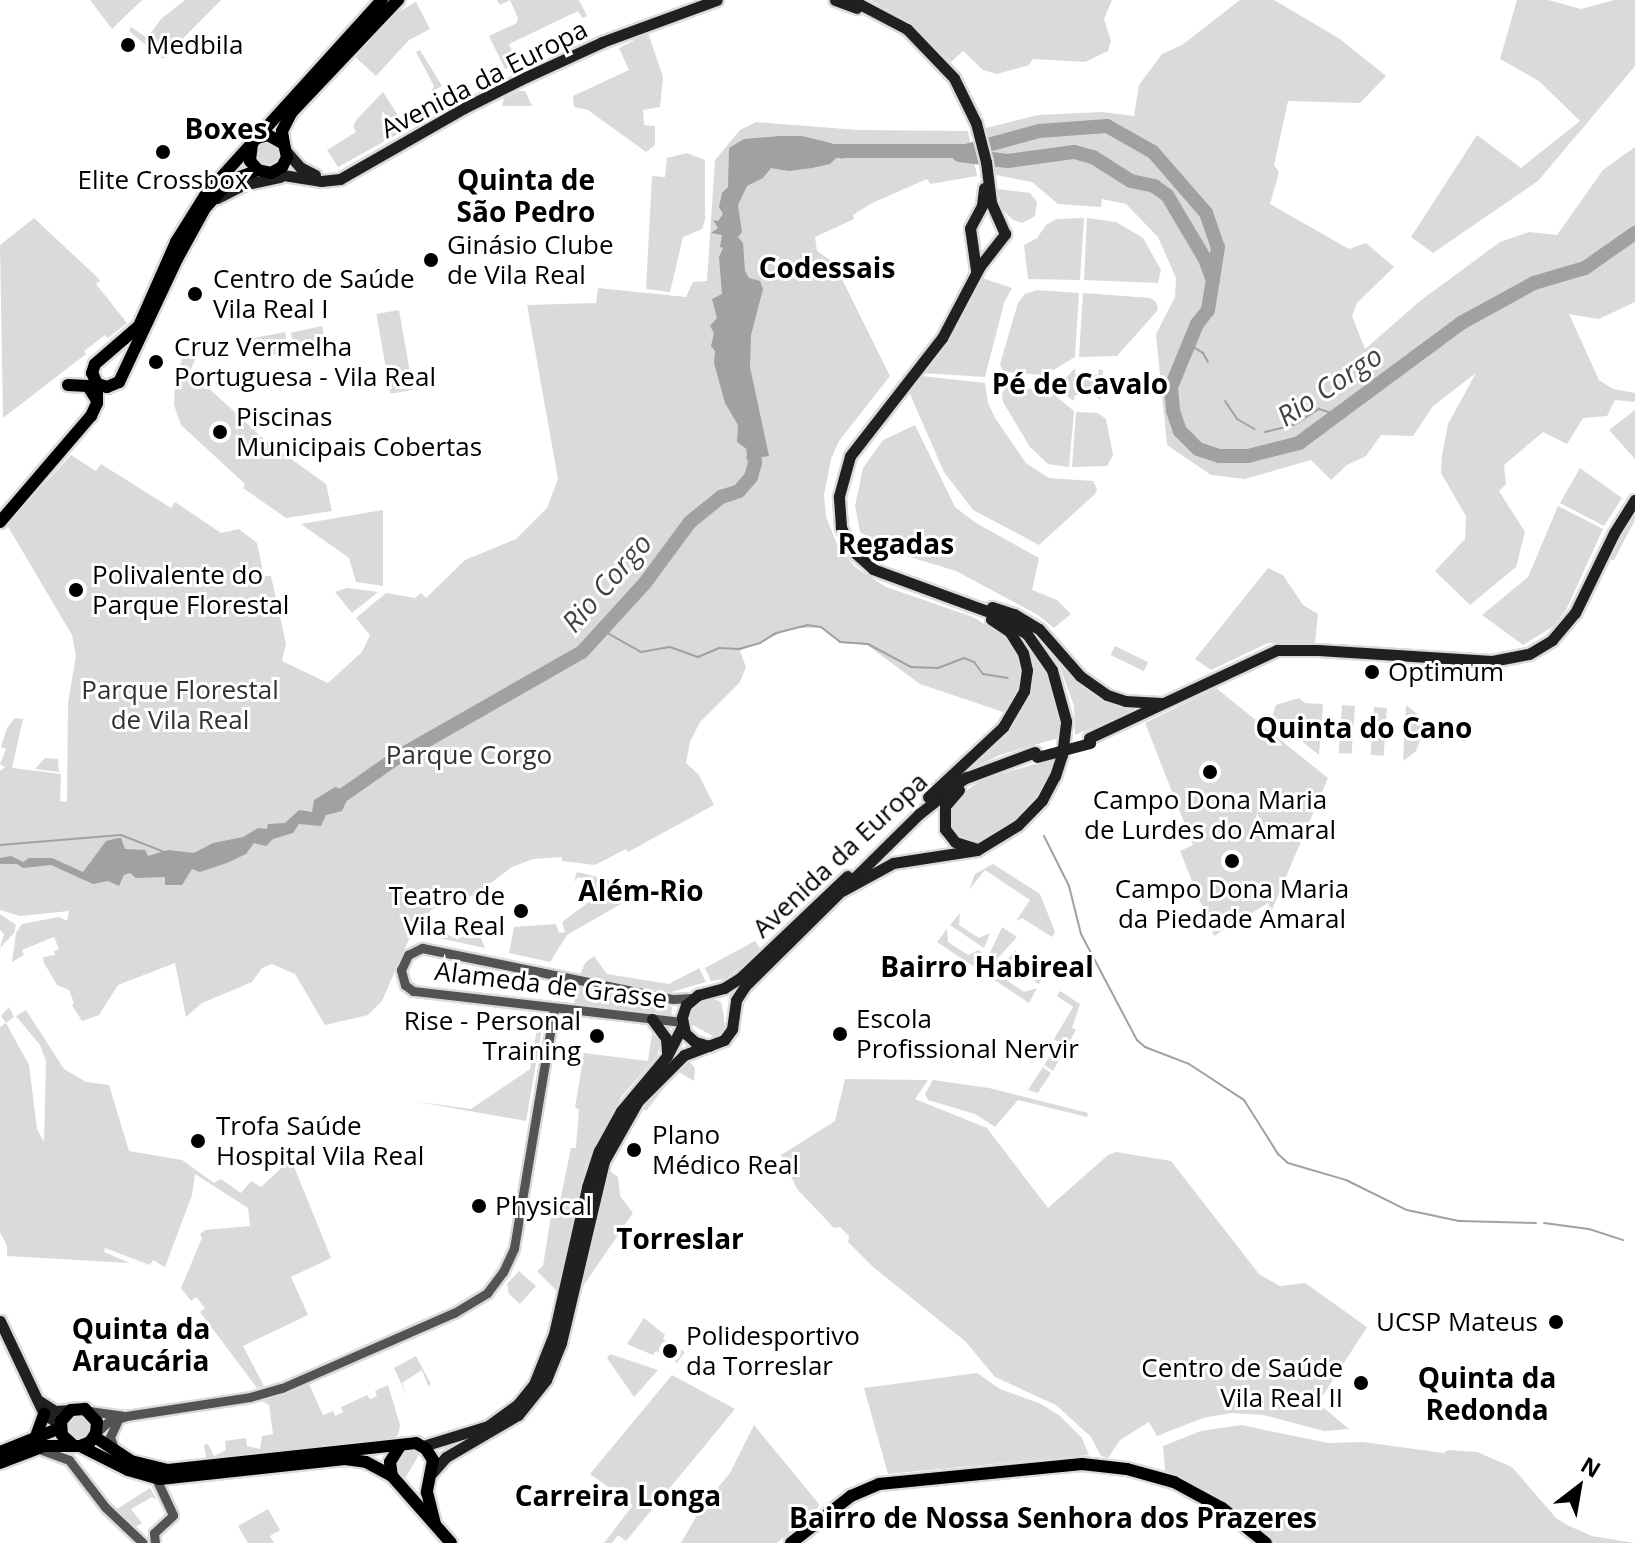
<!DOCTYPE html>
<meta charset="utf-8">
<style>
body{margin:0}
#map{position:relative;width:1635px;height:1543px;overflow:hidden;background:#fff;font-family:"Open Sans",sans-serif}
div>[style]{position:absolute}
.green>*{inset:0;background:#dadada;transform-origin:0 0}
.water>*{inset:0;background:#a1a1a1}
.stream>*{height:2px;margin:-1px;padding:0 1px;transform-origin:1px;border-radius:1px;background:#a1a1a1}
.river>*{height:14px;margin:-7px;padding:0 7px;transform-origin:7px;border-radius:7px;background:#a1a1a1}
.roads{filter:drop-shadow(2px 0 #dbdbdb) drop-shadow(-2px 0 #dbdbdb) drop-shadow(0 2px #dbdbdb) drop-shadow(0 -2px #dbdbdb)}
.tertiary>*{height:9px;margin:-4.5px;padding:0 4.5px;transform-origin:4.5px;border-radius:4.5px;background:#535353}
.secondary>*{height:11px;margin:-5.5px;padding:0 5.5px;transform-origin:5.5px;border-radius:5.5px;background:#202020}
.primary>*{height:12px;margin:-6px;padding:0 6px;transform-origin:6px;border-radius:6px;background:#000}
.secondary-bridge>*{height:11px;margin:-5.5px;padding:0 5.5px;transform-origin:5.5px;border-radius:5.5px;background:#202020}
.dots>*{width:22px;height:22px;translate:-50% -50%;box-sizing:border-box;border:4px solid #fff;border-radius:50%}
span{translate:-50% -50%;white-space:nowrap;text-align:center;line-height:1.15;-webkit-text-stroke:6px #fff;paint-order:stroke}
.poi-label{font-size:26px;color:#000}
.left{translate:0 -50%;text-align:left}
.right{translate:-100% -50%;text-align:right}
.street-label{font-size:26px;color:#000}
.park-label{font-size:26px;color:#313131}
.neighbourhood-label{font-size:28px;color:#000;font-weight:700}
.water-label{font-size:28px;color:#424242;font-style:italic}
.north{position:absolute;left:1539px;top:1447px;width:80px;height:80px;-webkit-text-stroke:6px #fff;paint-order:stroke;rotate:31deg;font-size:22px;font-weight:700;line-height:32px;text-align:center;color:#000}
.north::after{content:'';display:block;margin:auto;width:28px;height:36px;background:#000;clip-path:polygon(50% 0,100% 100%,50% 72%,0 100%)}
</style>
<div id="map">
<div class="green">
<div style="clip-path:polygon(90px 0,142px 0,112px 29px)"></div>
<div style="clip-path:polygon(185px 0,221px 0,163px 59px,129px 31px,131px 27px,147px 38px,161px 19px)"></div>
<div style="clip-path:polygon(497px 0,579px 0,587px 16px,582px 18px,578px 11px,509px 44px,517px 63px,505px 69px,489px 36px,517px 23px,518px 18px,510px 0,500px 5px)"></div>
<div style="clip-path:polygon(870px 0,1112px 0,1104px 19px,1111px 41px,1108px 51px,1085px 62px,1033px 59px,1029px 65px,997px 74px,983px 70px,963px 51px,951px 62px,904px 19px)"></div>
<div style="clip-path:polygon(1240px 0,1274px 0,1340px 39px,1386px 76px,1360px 103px,1288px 101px,1274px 165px,1279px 172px,1270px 204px,1349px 249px,1366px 243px,1394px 267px,1357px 303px,1352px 316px,1365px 349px,1420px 301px,1500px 242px,1529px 232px,1557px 235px,1603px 170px,1635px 147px,1635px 302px,1599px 319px,1569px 314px,1599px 380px,1613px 389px,1635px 393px,1635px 402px,1615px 400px,1607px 416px,1583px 418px,1567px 444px,1543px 432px,1504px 465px,1506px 484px,1499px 491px,1525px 532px,1516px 567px,1470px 605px,1435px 571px,1465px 539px,1466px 516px,1441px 473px,1442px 455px,1448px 424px,1476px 373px,1433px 406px,1413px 436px,1381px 435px,1366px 456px,1347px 465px,1331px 480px,1311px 460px,1245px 479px,1211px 475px,1167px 445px,1156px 334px,1175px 297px,1176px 278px,1158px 237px,1126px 204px,1102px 199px,1101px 207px,1058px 204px,1032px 182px,996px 175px,986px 128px,1038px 115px,1102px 112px,1134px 116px,1139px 85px,1162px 54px,1182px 45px)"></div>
<div style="clip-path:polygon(1517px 0,1548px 0,1581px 9px,1614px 0,1635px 0,1635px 66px,1538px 181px,1433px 253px,1411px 237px,1477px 135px,1521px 168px,1580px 121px,1539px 81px,1500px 59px)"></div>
<div style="clip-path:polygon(416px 2px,430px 29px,409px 40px,376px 76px,355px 57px,395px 14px)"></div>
<div style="clip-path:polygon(647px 30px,663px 77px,660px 107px,643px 110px,644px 125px,655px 126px,655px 145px,646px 152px,588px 110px,574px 107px,573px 96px,629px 70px,619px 48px,633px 41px,636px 33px)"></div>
<div style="clip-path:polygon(420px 50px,442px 86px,431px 92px,434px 86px,416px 52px)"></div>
<div style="clip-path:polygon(519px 91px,525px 91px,532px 106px,502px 106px,504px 98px)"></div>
<div style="clip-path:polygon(383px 92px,407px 129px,338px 167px,327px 150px,356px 132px,353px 126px,357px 119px)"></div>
<div style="clip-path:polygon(756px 122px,858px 130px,968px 131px,977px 176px,930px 184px,927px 179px,872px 203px,853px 215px,854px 219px,815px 237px,817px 251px,834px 263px,890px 376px,839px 441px,831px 459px,824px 495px,826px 517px,837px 544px,855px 567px,886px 587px,973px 617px,1007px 638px,1017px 655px,1021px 679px,1006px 713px,920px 684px,867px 645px,840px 643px,821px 628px,792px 628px,740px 651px,746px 667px,740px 682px,700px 722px,690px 742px,686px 763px,699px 775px,714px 805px,628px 852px,626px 849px,595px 865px,562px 861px,562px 857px,533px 859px,512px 867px,475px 895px,439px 904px,416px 923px,382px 1001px,368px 1015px,325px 1025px,295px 974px,272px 964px,262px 968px,252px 982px,202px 1003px,186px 1017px,175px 963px,118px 985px,99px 1015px,82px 1021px,72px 1005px,74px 1003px,69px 990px,57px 985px,44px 963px,43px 957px,55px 955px,54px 951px,59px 949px,54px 937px,22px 950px,24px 955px,12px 962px,16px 933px,22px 924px,59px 917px,67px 921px,69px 911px,20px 916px,0 910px,0 771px,5px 767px,0 764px,6px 749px,1px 747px,7px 728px,15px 718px,23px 719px,12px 768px,61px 774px,60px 801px,67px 802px,68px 703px,76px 656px,72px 635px,7px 525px,71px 455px,96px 471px,101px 464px,171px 508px,175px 502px,221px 533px,239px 529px,257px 543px,264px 576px,271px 576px,286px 644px,282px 661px,328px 683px,362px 652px,370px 635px,356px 618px,386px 593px,415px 598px,421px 593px,426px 598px,465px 560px,516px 539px,547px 508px,558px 479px,527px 305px,596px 303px,598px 288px,686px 297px,693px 282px,707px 281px,715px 160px,740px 130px)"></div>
<div style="clip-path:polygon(269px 140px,277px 144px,281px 152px,280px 161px,268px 168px,260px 165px,254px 154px,260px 142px)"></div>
<div style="clip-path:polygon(687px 153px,705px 160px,705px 220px,702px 229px,683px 237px,670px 292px,646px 289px,652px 176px,665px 177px,667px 158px)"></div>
<div style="clip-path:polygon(997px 189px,1030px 193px,1037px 202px,1035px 216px,1022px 223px,1013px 220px,1002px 209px)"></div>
<div style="clip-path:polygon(34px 218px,97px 277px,100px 281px,96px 284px,127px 323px,108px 338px,105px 335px,84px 351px,86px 354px,3px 418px,0 245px)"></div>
<div style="clip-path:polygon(1084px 218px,1080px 280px,1028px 279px,1024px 245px,1037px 238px,1046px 225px,1056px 219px)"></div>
<div style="clip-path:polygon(1087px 218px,1116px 222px,1143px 238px,1161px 270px,1158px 283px,1084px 280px)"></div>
<div style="clip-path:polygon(982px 278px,1012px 288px,1004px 303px,985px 377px,921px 373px,946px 341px)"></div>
<div style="clip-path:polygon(1037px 290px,1079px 293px,1075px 357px,1045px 375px,1003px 372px,1000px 364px,1018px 303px,1025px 294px)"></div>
<div style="clip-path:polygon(1083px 293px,1150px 298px,1156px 302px,1158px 310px,1117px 356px,1079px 357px)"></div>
<div style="left:399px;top:310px;width:81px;height:23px;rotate:80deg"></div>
<div style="left:322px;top:326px;width:19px;height:32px;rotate:78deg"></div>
<div style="left:285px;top:332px;width:20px;height:33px;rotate:79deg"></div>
<div style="clip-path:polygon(195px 343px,200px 348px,190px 371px,266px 441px,326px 484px,332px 511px,286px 518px,243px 488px,245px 484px,181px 425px,174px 405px,175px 382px,182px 359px)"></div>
<div style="clip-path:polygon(1075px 368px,1075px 374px,1098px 375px,1099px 369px,1103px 371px,1100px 401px,1097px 396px,1075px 395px,1074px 401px,1068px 397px,1064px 380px)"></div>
<div style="clip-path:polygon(922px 376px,985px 383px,988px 403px,995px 418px,1026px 463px,1049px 478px,1093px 481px,1097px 489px,1095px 494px,1039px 545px,973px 510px,944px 472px,909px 392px)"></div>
<div style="clip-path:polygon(1007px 387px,1048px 390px,1074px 411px,1069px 467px,1048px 464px,1030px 447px,1003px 402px,1002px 393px)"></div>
<div style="clip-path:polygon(1635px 410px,1635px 459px,1609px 430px)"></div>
<div style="clip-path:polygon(1076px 412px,1098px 413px,1106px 419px,1113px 455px,1107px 466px,1072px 467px)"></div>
<div style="clip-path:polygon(915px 425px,955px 507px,976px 523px,1039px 558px,1032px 590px,1057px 600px,1071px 614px,1054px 628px,1038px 615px,956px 571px,890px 551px,860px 532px,855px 506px,863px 468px,883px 440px)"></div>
<div style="clip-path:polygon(1580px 468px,1622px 498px,1604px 526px,1560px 503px)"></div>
<div style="clip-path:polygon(1558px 506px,1603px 529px,1566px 610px,1554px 626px,1523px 645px,1482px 615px,1528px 577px)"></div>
<div style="clip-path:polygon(383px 510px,383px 586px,356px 582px,349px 558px,301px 524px)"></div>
<div style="clip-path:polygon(1635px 510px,1635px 520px,1614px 560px,1608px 560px)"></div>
<div style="clip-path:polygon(1268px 568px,1283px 575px,1303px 605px,1318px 614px,1315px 643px,1268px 643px,1211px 670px,1195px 659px)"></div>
<div style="clip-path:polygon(347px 588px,357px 589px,378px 592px,352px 613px,335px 592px)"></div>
<div style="clip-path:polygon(1022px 640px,1033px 650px,1052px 683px,1062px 712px,1062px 737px,1000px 755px,963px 773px,1015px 722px,1029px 696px,1032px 664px)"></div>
<div style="left:1115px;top:646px;width:37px;height:10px;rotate:26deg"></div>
<div style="clip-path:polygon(1055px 653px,1079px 679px,1146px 706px,1075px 735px,1074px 706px)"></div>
<div style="clip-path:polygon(1216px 688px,1328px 778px,1271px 912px,1268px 903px,1214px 936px,1180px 851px,1193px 845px,1145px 723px)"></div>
<div style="clip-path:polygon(1299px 698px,1305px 703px,1323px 704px,1319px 755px,1272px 717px,1276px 705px)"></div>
<div style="left:1342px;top:705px;width:13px;height:48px;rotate:4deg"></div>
<div style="clip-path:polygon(1406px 705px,1417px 714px,1423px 732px,1416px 751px,1403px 761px)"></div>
<div style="left:1374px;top:707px;width:13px;height:48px;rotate:4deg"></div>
<div style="clip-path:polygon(45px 758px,58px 759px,59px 772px,35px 769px)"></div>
<div style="clip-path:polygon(1055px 758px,1047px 783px,1024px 816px,978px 844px,956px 836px,949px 826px,948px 815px,962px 793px,984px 779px)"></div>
<div style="clip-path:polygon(993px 864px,1040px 894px,1055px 932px,1052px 937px,1022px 918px,1016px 921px,1030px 900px,985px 870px,969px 890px,975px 874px)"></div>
<div style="clip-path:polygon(577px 872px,607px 879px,633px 897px,567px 935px,550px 962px,509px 953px,514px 927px,556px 924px,559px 933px,565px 932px,562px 922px,597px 896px,593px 882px,578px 877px,574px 882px)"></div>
<div style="clip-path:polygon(960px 913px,959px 925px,979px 938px,990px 933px,984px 948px,950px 925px)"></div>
<div style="clip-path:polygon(0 914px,16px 925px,14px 933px,0 948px,4px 934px,0 930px)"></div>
<div style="clip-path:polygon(1002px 927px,1017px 937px,988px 969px,984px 966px)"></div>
<div style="clip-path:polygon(947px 929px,948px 942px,968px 955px,978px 950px,982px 952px,973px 966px,937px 942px)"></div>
<div style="clip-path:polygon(478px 931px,485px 948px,435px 937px,442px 932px,457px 939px)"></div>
<div style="clip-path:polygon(755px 941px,760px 948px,751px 959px,725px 979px,711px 981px,705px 968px)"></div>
<div style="clip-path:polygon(1016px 950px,1016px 962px,1036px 975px,1047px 970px,1039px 984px,1005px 962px)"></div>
<div style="clip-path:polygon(594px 956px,607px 974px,669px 984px,699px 968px,706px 982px,668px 993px,580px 975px,585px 963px)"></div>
<div style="clip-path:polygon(1002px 966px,1007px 975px,1005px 979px,1024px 992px,1037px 988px,1029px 1003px,993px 979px)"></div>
<div style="clip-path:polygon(577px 987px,672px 1007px,671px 1018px,574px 1006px)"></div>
<div style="clip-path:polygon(1060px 991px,1080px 1004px,1072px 1028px,1076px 1030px,1053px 1071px,1044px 1065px,1059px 1043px,1054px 1039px,1073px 1007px,1057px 996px)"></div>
<div style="clip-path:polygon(709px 997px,721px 1002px,724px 1016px,725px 1029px,715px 1037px,687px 1022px,687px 1010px,694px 1001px)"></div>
<div style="clip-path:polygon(9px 1007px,14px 1017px,6px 1023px,29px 1065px,37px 1129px,44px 1142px,46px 1061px,40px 1045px,16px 1016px,26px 1010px,64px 1069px,86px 1082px,109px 1085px,129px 1151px,182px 1160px,214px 1183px,221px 1179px,241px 1193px,251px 1181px,261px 1187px,291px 1159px,331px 1258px,291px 1277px,308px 1315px,243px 1346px,264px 1386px,257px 1388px,200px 1312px,205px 1308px,196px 1297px,191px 1301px,181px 1288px,202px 1238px,200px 1234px,205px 1230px,250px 1226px,248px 1208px,195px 1174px,192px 1195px,165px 1267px,153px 1260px,150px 1265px,105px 1248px,104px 1252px,130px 1263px,7px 1256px,7px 1246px,0 1232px,0 1027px,6px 1023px,1px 1016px)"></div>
<div style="clip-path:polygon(539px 1017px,544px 1017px,526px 1121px,413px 1101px,471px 1109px,530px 1069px)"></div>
<div style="clip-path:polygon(652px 1033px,661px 1043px,657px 1056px,621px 1097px,586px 1164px,557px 1291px,537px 1271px,543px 1266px,551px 1216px,557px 1216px,571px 1148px,576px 1148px,579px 1109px,575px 1108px,584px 1053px,648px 1061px)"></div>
<div style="clip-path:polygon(686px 1058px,695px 1068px,694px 1081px,677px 1071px,646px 1111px,639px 1106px)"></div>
<div style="clip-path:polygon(1043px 1067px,1051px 1073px,1041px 1088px,1038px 1093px,1028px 1090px)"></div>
<div style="clip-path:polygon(845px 1079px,928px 1080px,915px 1099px,987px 1128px,1048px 1208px,1108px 1155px,1116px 1152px,1171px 1161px,1259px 1274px,1280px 1286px,1305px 1283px,1367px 1327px,1318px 1403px,1349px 1429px,1324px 1431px,1263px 1415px,1231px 1413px,1203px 1418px,1157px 1436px,1149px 1422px,1120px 1440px,1108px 1458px,1101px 1456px,1091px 1437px,1056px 1405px,995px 1377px,966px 1342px,872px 1266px,848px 1242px,849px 1236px,840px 1227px,834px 1228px,797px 1189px,781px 1155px,835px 1121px)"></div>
<div style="clip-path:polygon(933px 1080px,989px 1088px,1088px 1113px,1087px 1117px,1018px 1100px,995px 1127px,975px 1114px,928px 1100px,925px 1094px)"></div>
<div style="clip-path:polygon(607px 1169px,618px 1177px,620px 1196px,633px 1213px,575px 1298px)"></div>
<div style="clip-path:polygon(519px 1271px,536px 1286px,520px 1304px,509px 1294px,507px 1284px)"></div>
<div style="clip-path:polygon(644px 1318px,665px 1335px,663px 1339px,685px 1352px,677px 1363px,656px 1351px,653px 1355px,627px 1344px)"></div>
<div style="clip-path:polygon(610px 1354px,658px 1370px,634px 1397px,607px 1358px)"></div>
<div style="clip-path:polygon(416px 1356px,431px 1384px,428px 1386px,422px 1370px,402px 1383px,407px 1396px,394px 1368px)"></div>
<div style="clip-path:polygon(977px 1373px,1000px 1389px,1041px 1404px,1060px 1416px,1082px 1438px,1089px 1455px,888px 1474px,864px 1388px)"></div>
<div style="clip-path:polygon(672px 1375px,735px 1409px,626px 1541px,618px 1535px,612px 1543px,604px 1543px,633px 1505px,590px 1474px)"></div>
<div style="clip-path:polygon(309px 1384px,323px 1415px,333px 1411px,335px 1416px,343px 1412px,341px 1407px,367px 1395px,370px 1399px,377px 1396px,375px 1391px,388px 1385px,400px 1425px,398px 1435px,389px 1441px,207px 1462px,204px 1445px,208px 1444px,214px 1456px,226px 1450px,225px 1441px,246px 1438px,247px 1446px,260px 1449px,262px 1436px,273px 1434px,269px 1405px,262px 1401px)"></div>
<div style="clip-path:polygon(80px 1413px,91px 1421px,92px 1430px,87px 1438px,75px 1440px,68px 1435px,66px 1423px)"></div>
<div style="clip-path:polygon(754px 1425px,819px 1504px,817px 1510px,777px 1543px,681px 1543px,701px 1508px,730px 1473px)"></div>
<div style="clip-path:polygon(1241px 1425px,1328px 1443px,1363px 1442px,1444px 1453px,1448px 1450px,1477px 1452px,1512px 1467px,1556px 1518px,1567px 1525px,1592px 1536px,1635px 1543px,1276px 1543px,1209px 1491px,1165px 1471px,1163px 1446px,1201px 1431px)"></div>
<div style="clip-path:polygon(412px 1448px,421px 1451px,406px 1477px,399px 1477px,394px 1465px,401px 1452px)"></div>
<div style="clip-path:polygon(150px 1488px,157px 1500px,152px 1497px,131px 1509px,142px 1523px,132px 1529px,112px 1512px)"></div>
<div style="clip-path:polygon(268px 1509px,280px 1530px,270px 1536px,274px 1543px,248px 1543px,238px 1526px)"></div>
</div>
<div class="water">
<div style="clip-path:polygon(780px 136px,802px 136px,831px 143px,848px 154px,842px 159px,837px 157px,830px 164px,812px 168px,789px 171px,771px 168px,763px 178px,747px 186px,738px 205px,742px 232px,738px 237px,743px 243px,745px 271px,749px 278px,760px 281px,763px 289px,751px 335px,750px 367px,769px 456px,746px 459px,748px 450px,737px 442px,738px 425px,725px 403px,714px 363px,715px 351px,711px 346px,714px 333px,710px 326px,717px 318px,712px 299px,722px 294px,719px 257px,723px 248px,720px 247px,722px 235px,711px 233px,718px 228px,713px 220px,718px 221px,723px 214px,719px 207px,722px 193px,728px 187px,729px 148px,744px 139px)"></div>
<div style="clip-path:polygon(335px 787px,347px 791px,348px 798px,342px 811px,326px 815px,321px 826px,299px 824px,293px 833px,273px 839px,266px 846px,254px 843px,246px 854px,227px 863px,200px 872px,192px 869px,182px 885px,165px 885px,165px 877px,136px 878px,130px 873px,124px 875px,119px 886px,108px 881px,93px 884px,51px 865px,23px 868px,17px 864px,0 864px,0 858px,11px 856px,23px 862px,29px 858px,52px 858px,83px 872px,106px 841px,118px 838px,121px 838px,125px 849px,145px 850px,148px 856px,168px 850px,194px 853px,213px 843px,243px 837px,258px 828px,267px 829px,268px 824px,285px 823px,299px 810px,312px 812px,314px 800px)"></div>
</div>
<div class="stream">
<div style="left:1190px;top:345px;width:15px;rotate:32deg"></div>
<div style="left:1203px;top:353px;width:10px;rotate:61deg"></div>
<div style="left:1225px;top:401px;width:22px;rotate:56deg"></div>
<div style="left:1237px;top:419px;width:20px;rotate:30deg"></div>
<div style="left:1265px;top:432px;width:30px;rotate:-14deg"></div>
<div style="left:1294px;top:425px;width:30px;rotate:-33deg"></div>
<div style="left:1319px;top:409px;width:20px;rotate:18deg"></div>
<div style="left:602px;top:630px;width:45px;rotate:29.4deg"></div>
<div style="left:641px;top:652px;width:29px;rotate:-10deg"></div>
<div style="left:670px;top:647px;width:30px;rotate:20deg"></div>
<div style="left:698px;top:657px;width:23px;rotate:-23deg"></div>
<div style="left:719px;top:648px;width:20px;rotate:3deg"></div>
<div style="left:739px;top:649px;width:22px;rotate:-16deg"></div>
<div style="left:760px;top:643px;width:19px;rotate:-32deg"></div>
<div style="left:776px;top:633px;width:32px;rotate:-14deg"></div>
<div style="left:807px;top:625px;width:14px;rotate:8deg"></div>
<div style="left:821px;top:627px;width:24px;rotate:38deg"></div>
<div style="left:840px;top:642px;width:28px;rotate:4deg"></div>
<div style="left:868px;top:644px;width:49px;rotate:28.1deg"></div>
<div style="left:911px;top:667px;width:27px;rotate:2deg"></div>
<div style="left:938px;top:668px;width:28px;rotate:-21deg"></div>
<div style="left:964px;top:658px;width:11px;rotate:22deg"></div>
<div style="left:974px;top:662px;width:15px;rotate:53deg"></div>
<div style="left:983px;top:674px;width:25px;rotate:9deg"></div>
<div style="left:1044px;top:836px;width:56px;rotate:63.4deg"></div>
<div style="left:1069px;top:886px;width:49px;rotate:76deg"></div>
<div style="left:1081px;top:934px;width:120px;rotate:62.2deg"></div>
<div style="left:1137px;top:1040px;width:11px;rotate:41deg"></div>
<div style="left:1145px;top:1047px;width:47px;rotate:21.1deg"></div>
<div style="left:1189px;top:1064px;width:66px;rotate:33.2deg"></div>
<div style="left:1244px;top:1100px;width:64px;rotate:57.8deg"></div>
<div style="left:1278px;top:1154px;width:13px;rotate:42deg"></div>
<div style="left:1288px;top:1163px;width:60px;rotate:16.3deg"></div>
<div style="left:1346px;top:1180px;width:68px;rotate:26.2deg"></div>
<div style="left:1407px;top:1210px;width:53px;rotate:11.9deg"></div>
<div style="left:1459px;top:1221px;width:77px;rotate:1.5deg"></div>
<div style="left:0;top:845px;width:121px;rotate:-4.7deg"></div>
<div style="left:121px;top:835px;width:49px;rotate:21.4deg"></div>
<div style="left:1544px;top:1223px;width:45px;rotate:7.6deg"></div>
<div style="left:1589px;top:1229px;width:36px;rotate:18deg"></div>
</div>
<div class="river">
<div style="left:829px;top:151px;width:137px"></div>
<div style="left:966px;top:151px;width:76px;rotate:-15.3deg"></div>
<div style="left:1039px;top:131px;width:68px;rotate:-4.2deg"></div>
<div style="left:1107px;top:126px;width:53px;rotate:29.5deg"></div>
<div style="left:1153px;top:152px;width:81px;rotate:49deg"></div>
<div style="left:1206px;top:213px;width:36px;rotate:71deg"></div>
<div style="left:1218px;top:247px;width:64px;rotate:99deg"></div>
<div style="left:1208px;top:310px;width:18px;rotate:128deg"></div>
<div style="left:1197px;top:324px;width:68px;rotate:112.4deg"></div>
<div style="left:1171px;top:387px;width:24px;rotate:85deg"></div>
<div style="left:1173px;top:411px;width:21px;rotate:71deg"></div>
<div style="left:1180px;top:431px;width:25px;rotate:45deg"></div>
<div style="left:1198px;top:449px;width:22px;rotate:18deg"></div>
<div style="left:1219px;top:456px;width:29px"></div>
<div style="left:1248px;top:456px;width:53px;rotate:-14.3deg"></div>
<div style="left:1299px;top:443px;width:202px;rotate:-36.5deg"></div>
<div style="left:1461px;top:323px;width:83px;rotate:-28.7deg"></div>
<div style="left:1534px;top:283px;width:53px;rotate:-16.4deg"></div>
<div style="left:1585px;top:268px;width:61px;rotate:-35deg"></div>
<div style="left:959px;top:155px;width:49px;rotate:7deg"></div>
<div style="left:1008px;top:161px;width:67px;rotate:-7.8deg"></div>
<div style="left:1074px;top:152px;width:20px;rotate:15deg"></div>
<div style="left:1093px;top:157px;width:45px;rotate:32.3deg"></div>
<div style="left:1131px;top:181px;width:24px;rotate:12deg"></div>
<div style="left:1154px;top:186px;width:16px;rotate:35deg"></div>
<div style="left:1167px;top:195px;width:74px;rotate:59.3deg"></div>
<div style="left:1205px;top:259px;width:23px;rotate:70deg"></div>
<div style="left:333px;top:802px;width:77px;rotate:-34.9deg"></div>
<div style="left:396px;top:758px;width:214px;rotate:-29.7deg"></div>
<div style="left:582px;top:652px;width:93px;rotate:-47.6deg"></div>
<div style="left:645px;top:583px;width:76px;rotate:-53.6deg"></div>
<div style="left:690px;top:522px;width:40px;rotate:-39deg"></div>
<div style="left:721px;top:497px;width:19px;rotate:-18deg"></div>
<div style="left:739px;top:491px;width:18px;rotate:-49deg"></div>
<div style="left:751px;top:477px;width:15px;rotate:-74deg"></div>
<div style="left:755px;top:463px;width:23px;rotate:-97deg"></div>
</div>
<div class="roads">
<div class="tertiary">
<div style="left:682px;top:1022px;width:271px;rotate:-173.4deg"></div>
<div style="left:413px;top:991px;width:10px;rotate:-143deg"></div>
<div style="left:405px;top:985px;width:16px;rotate:-105deg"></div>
<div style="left:401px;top:970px;width:17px;rotate:-65deg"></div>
<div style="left:408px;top:955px;width:16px;rotate:-27deg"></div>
<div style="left:422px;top:948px;width:256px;rotate:11.5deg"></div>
<div style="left:673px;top:999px;width:19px;rotate:-3deg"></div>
<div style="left:89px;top:1411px;width:34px;rotate:8deg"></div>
<div style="left:96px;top:1433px;width:16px;rotate:-43deg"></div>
<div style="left:108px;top:1422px;width:19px;rotate:-18deg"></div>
<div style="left:126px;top:1416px;width:125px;rotate:-8.7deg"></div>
<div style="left:250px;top:1397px;width:33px;rotate:-16deg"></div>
<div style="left:282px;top:1388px;width:188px;rotate:-23.6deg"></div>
<div style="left:454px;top:1313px;width:39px;rotate:-31deg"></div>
<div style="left:487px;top:1293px;width:26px;rotate:-53deg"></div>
<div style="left:503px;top:1272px;width:26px;rotate:-65deg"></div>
<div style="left:514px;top:1248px;width:243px;rotate:-80.5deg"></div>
<div style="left:42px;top:1450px;width:29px;rotate:20deg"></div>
<div style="left:69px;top:1460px;width:59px;rotate:52.5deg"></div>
<div style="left:105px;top:1507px;width:52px;rotate:43.5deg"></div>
<div style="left:115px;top:1451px;width:15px;rotate:-110deg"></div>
<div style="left:110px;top:1437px;width:21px;rotate:-65deg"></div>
<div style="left:155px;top:1543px;width:10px;rotate:-96deg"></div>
<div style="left:154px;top:1533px;width:26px;rotate:-43deg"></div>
<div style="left:173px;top:1515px;width:40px;rotate:-115deg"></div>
</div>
<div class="secondary">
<div style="left:835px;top:0;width:23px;rotate:20deg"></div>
<div style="left:286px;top:151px;width:21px;rotate:49deg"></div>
<div style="left:300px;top:167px;width:17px;rotate:28deg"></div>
<div style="left:271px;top:173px;width:51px;rotate:9.1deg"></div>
<div style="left:321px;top:181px;width:19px;rotate:-6deg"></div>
<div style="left:340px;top:179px;width:143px;rotate:-29.8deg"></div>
<div style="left:464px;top:108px;width:69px;rotate:-26.6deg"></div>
<div style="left:526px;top:77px;width:84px;rotate:-24.7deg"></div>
<div style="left:602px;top:42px;width:122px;rotate:-20.1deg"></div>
<div style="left:217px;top:198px;width:28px;rotate:-27deg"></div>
<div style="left:242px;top:185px;width:39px;rotate:-12deg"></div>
<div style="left:976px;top:270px;width:42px;rotate:-98.1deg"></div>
<div style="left:970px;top:228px;width:26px;rotate:-62deg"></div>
<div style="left:982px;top:205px;width:17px;rotate:-83deg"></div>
<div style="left:992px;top:607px;width:23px;rotate:18deg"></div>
<div style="left:1014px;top:614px;width:29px;rotate:31deg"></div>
<div style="left:1039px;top:629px;width:62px;rotate:48.9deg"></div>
<div style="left:1080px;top:676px;width:33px;rotate:35deg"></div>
<div style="left:1107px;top:695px;width:19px;rotate:18deg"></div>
<div style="left:1125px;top:701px;width:36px;rotate:3deg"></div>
<div style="left:1089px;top:738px;width:208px;rotate:-25.1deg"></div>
<div style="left:1277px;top:650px;width:41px"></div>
<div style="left:1318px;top:650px;width:174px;rotate:3.6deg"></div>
<div style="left:1492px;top:661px;width:38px;rotate:-11deg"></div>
<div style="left:1529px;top:654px;width:27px;rotate:-31deg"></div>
<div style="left:1552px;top:640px;width:35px;rotate:-50deg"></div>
<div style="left:1575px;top:613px;width:89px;rotate:-64deg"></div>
<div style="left:1614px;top:533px;width:39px;rotate:-58deg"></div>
<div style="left:960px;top:780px;width:80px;rotate:-20.5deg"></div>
<div style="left:959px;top:790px;width:21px;rotate:131deg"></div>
<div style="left:945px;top:806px;width:23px;rotate:90deg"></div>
<div style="left:945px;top:829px;width:16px;rotate:52deg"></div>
<div style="left:955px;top:842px;width:21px;rotate:17deg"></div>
<div style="left:928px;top:797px;width:103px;rotate:-43deg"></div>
<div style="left:1003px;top:727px;width:42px;rotate:-59.7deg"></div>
<div style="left:1024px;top:691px;width:21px;rotate:-82deg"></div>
<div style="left:1027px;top:670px;width:17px;rotate:-103deg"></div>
<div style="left:1023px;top:653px;width:25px;rotate:-122deg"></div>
<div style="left:1010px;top:632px;width:23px;rotate:-146deg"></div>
<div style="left:842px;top:891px;width:58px;rotate:-28.8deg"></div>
<div style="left:893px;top:863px;width:85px;rotate:-8.8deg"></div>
<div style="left:977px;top:850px;width:48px;rotate:-31.4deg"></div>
<div style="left:1018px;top:825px;width:35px;rotate:-46deg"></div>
<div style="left:1042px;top:800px;width:27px;rotate:-62deg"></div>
<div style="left:1055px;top:776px;width:22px;rotate:-72deg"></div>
<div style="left:1062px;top:755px;width:34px;rotate:-83deg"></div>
<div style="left:1066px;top:721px;width:53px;rotate:-105.4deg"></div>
<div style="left:1052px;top:670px;width:44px;rotate:-124.8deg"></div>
<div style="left:1027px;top:634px;width:38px;rotate:-148deg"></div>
<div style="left:995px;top:614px;width:130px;rotate:-159.8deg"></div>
<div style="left:873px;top:569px;width:27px;rotate:-138deg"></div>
<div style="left:853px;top:551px;width:27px;rotate:-117deg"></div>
<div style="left:841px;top:527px;width:31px;rotate:-94deg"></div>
<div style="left:839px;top:496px;width:41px;rotate:-74.6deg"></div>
<div style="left:850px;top:456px;width:150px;rotate:-52.1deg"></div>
<div style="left:942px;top:338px;width:81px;rotate:-62.2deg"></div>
<div style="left:980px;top:266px;width:41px;rotate:-52deg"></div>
<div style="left:1005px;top:234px;width:35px;rotate:-114deg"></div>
<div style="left:991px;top:202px;width:40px;rotate:-97.1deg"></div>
<div style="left:986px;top:162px;width:40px;rotate:-104.4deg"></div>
<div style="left:976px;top:123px;width:50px;rotate:-116.1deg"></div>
<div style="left:954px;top:78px;width:68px;rotate:-133.8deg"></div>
<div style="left:907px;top:29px;width:62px;rotate:-152.2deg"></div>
<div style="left:652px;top:1019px;width:24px;rotate:54deg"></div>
<div style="left:666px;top:1038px;width:15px;rotate:86deg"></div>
<div style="left:709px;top:1046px;width:15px;rotate:-164deg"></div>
<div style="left:695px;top:1042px;width:13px;rotate:-138deg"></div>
<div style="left:685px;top:1033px;width:16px;rotate:-101deg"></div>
<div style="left:682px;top:1017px;width:13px;rotate:-72deg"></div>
<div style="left:686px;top:1005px;width:16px;rotate:-40deg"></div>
<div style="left:698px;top:995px;width:27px;rotate:-15deg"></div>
<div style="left:724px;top:988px;width:19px;rotate:-32deg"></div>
<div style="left:740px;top:978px;width:148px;rotate:-43.6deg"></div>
<div style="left:0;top:1321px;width:103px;rotate:64.7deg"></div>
<div style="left:44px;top:1414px;width:19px;rotate:32deg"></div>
<div style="left:39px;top:1401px;width:19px;rotate:32deg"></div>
<div style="left:55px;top:1411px;width:16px;rotate:-4deg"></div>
<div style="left:423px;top:1446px;width:68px;rotate:-17.1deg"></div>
<div style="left:488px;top:1426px;width:37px;rotate:-36deg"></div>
<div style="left:518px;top:1404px;width:26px;rotate:-51deg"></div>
<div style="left:534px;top:1384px;width:54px;rotate:-68.2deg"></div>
<div style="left:554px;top:1334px;width:151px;rotate:-77.3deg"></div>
<div style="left:587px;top:1187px;width:38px;rotate:-72deg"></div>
<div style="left:599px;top:1151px;width:46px;rotate:-61.2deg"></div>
<div style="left:621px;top:1111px;width:72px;rotate:-50.1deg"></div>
<div style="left:667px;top:1056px;width:34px;rotate:-63deg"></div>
<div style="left:432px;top:1473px;width:21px;rotate:-49deg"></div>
<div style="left:446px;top:1457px;width:83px;rotate:-30.3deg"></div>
<div style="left:518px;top:1415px;width:45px;rotate:-51.3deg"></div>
<div style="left:546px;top:1380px;width:40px;rotate:-68deg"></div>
<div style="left:561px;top:1343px;width:187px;rotate:-76.7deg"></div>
<div style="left:604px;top:1161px;width:69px;rotate:-60.5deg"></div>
<div style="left:638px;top:1101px;width:65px;rotate:-45deg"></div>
<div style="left:684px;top:1055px;width:43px;rotate:-20.6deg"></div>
<div style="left:724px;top:1040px;width:14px;rotate:-54deg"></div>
<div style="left:732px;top:1029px;width:29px;rotate:-82deg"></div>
<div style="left:736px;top:1000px;width:17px;rotate:-57deg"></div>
<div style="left:745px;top:986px;width:245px;rotate:-44.7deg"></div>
<div style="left:919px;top:814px;width:60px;rotate:-38.2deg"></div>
</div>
<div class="primary">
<div style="left:252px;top:144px;width:17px;rotate:97deg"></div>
<div style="left:250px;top:161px;width:12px;rotate:48deg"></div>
<div style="left:258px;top:170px;width:13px;rotate:13deg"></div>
<div style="left:271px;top:173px;width:13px;rotate:-29deg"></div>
<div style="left:282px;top:167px;width:11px;rotate:-63deg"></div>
<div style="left:287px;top:157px;width:13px;rotate:-103deg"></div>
<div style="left:284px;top:144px;width:18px;rotate:-151deg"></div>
<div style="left:268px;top:135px;width:11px;rotate:165deg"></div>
<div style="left:284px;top:144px;width:13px;rotate:-99deg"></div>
<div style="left:282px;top:131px;width:20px;rotate:-63deg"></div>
<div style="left:291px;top:113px;width:156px;rotate:-46.6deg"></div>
<div style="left:258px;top:170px;width:30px;rotate:159deg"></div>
<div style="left:230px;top:181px;width:37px;rotate:133deg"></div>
<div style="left:205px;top:208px;width:58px;rotate:118.8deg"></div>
<div style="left:177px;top:259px;width:136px;rotate:115.2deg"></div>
<div style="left:119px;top:382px;width:13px;rotate:157deg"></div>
<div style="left:107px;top:387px;width:10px;rotate:-163deg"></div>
<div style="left:97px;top:384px;width:12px;rotate:-114deg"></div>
<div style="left:92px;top:373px;width:9px;rotate:-72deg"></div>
<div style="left:95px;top:364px;width:58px;rotate:-40.8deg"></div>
<div style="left:139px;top:326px;width:92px;rotate:-66.2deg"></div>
<div style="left:176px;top:242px;width:57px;rotate:-58deg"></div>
<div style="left:206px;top:194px;width:262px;rotate:-47.8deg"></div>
<div style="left:68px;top:385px;width:20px;rotate:3deg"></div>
<div style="left:88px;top:386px;width:15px;rotate:58deg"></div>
<div style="left:0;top:522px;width:140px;rotate:-49.4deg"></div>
<div style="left:91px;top:416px;width:14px;rotate:-65deg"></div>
<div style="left:97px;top:403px;width:19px;rotate:-90deg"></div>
<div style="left:95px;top:1437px;width:43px;rotate:33.7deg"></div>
<div style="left:131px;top:1461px;width:38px;rotate:14deg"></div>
<div style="left:168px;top:1470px;width:249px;rotate:-6.2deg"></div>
<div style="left:416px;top:1443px;width:12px;rotate:31deg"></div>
<div style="left:426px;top:1449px;width:13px;rotate:58deg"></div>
<div style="left:433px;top:1460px;width:33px;rotate:101deg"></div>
<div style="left:427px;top:1492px;width:32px;rotate:76deg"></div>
<div style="left:35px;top:1439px;width:27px;rotate:-70deg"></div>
<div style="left:80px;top:1446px;width:54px;rotate:26.6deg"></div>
<div style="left:128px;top:1470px;width:33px;rotate:16deg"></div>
<div style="left:160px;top:1479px;width:186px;rotate:-6.2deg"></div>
<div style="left:345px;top:1459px;width:21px;rotate:8deg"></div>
<div style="left:366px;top:1462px;width:30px;rotate:28deg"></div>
<div style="left:400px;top:1446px;width:19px;rotate:122deg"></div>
<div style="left:390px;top:1462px;width:14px;rotate:82deg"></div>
<div style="left:392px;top:1476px;width:89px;rotate:48.6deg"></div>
<div style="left:0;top:1452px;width:65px;rotate:-21.8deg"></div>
<div style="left:0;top:1463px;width:47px;rotate:-21.1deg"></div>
<div style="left:44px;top:1446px;width:36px"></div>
<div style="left:80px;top:1446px;width:11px;rotate:-22deg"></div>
<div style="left:90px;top:1442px;width:11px;rotate:-56deg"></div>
<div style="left:96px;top:1433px;width:11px;rotate:-85deg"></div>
<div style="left:97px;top:1422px;width:18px;rotate:-133deg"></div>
<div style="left:85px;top:1409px;width:14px;rotate:176deg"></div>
<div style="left:71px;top:1410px;width:15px;rotate:132deg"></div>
<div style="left:61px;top:1421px;width:14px;rotate:86deg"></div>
<div style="left:62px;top:1435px;width:13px;rotate:42deg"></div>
<div style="left:791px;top:1543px;width:76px;rotate:-38.1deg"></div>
<div style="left:851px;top:1496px;width:30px;rotate:-23deg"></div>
<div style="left:879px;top:1484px;width:204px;rotate:-5.6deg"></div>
<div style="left:1082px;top:1464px;width:45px;rotate:6.3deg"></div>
<div style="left:1127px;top:1469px;width:49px;rotate:15.5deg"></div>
<div style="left:1174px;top:1482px;width:55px;rotate:28.4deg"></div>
<div style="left:1222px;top:1508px;width:56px;rotate:38.5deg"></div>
</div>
</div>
<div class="secondary-bridge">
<div style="left:1037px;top:757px;width:55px;rotate:-14.8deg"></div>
</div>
<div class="dots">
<div style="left:128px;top:45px;background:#000"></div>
<div style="left:163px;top:152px;background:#000"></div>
<div style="left:431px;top:260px;background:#000"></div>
<div style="left:195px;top:294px;background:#000"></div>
<div style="left:156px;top:362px;background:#000"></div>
<div style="left:220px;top:432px;background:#000"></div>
<div style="left:76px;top:590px;background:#000"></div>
<div style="left:1372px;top:672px;background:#000"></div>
<div style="left:1210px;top:772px;background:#000"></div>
<div style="left:1232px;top:861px;background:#000"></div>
<div style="left:521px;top:911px;background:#000"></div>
<div style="left:840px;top:1034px;background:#000"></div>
<div style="left:597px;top:1036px;background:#000"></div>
<div style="left:198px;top:1141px;background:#000"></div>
<div style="left:634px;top:1150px;background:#000"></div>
<div style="left:479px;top:1206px;background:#000"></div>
<div style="left:1556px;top:1322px;background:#000"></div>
<div style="left:670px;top:1351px;background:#000"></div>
<div style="left:1361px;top:1383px;background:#000"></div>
</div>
<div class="poi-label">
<span class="left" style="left:146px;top:45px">Medbila</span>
<span style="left:163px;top:180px">Elite Crossbox</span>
<span class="left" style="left:447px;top:260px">Ginásio Clube<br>de Vila Real</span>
<span class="left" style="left:213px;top:294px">Centro de Saúde<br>Vila Real I</span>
<span class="left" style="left:174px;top:362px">Cruz Vermelha<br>Portuguesa - Vila Real</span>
<span class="left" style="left:236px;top:432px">Piscinas<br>Municipais Cobertas</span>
<span class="left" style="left:92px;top:590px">Polivalente do<br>Parque Florestal</span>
<span class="left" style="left:1388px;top:672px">Optimum</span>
<span style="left:1210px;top:815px">Campo Dona Maria<br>de Lurdes do Amaral</span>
<span style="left:1232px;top:904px">Campo Dona Maria<br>da Piedade Amaral</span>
<span class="right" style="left:505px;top:911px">Teatro de<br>Vila Real</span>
<span class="left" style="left:856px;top:1034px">Escola<br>Profissional Nervir</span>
<span class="right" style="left:581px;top:1036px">Rise - Personal<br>Training</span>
<span class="left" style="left:216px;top:1141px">Trofa Saúde<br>Hospital Vila Real</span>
<span class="left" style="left:652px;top:1150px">Plano<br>Médico Real</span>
<span class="left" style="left:495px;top:1206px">Physical</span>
<span class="right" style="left:1538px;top:1322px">UCSP Mateus</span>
<span class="left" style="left:686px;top:1351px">Polidesportivo<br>da Torreslar</span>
<span class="right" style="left:1343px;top:1383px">Centro de Saúde<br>Vila Real II</span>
</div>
<div class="street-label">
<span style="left:484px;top:79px;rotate:-27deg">Avenida da Europa</span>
<span style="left:840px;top:855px;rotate:-43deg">Avenida da Europa</span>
<span style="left:551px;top:985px;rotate:7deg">Alameda de Grasse</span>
</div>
<div class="park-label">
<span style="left:180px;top:705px">Parque Florestal<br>de Vila Real</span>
<span style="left:469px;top:755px">Parque Corgo</span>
</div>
<div class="neighbourhood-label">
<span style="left:226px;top:128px">Boxes</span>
<span style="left:526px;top:195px">Quinta de<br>São Pedro</span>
<span style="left:827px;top:267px">Codessais</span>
<span style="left:1080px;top:383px">Pé de Cavalo</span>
<span style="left:896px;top:543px">Regadas</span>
<span style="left:1364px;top:727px">Quinta do Cano</span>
<span style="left:641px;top:890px">Além-Rio</span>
<span style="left:987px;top:966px">Bairro Habireal</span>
<span style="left:680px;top:1238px">Torreslar</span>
<span style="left:141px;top:1344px">Quinta da<br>Araucária</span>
<span style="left:1487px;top:1393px">Quinta da<br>Redonda</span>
<span style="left:618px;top:1495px">Carreira Longa</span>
<span style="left:1053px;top:1517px">Bairro de Nossa Senhora dos Prazeres</span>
</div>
<div class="water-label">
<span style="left:1329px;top:385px;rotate:-34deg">Rio Corgo</span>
<span style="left:606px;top:582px;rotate:-49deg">Rio Corgo</span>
</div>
<div class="north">N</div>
</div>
